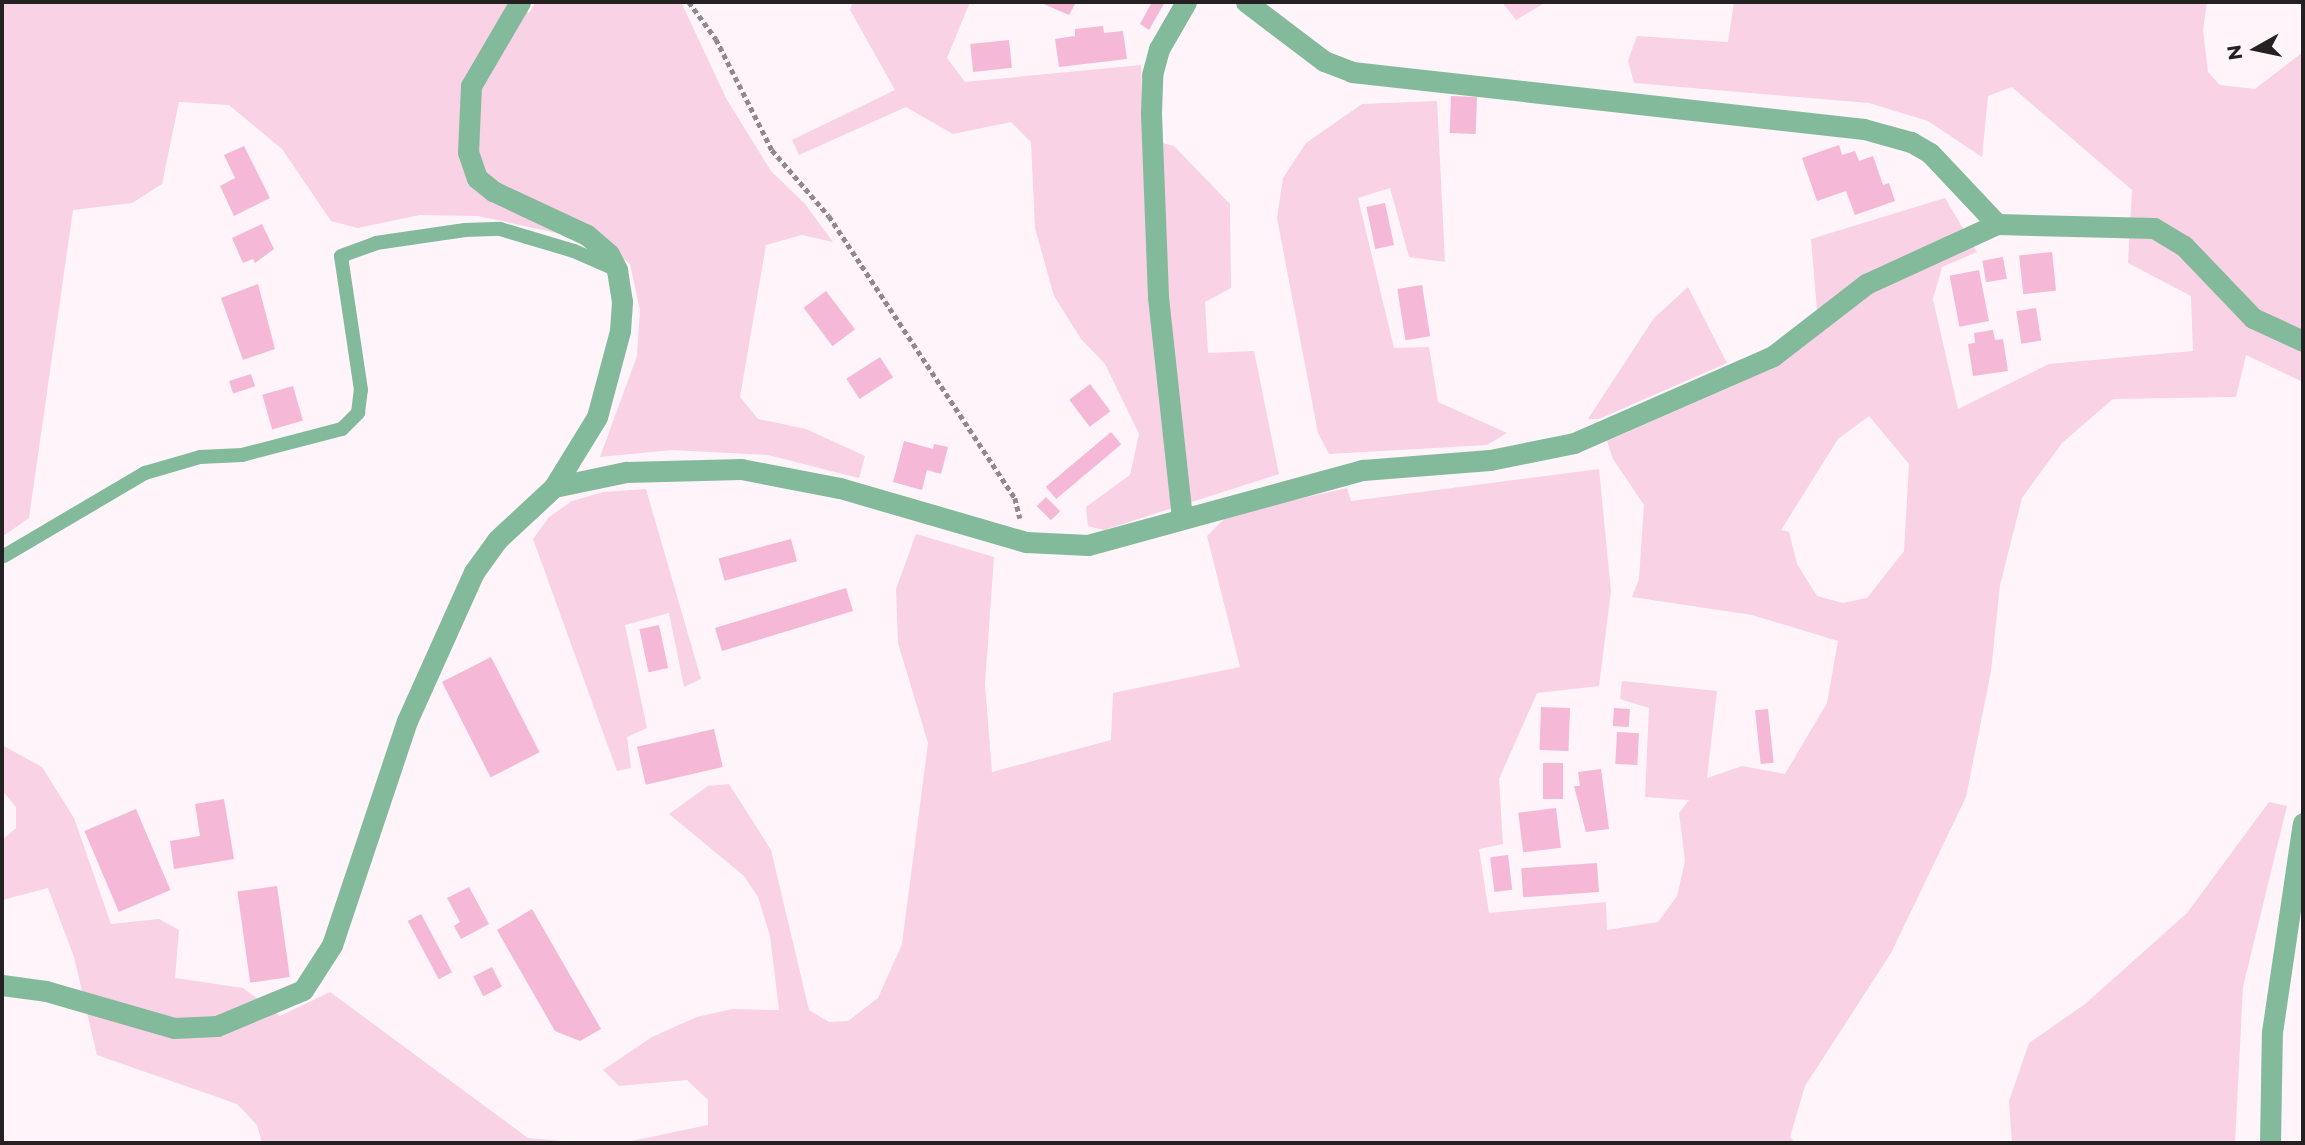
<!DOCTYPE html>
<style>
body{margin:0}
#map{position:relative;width:2305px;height:1145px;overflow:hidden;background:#fff4f9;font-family:Montserrat,sans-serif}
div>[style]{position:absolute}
.green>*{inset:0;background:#f9d2e5}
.building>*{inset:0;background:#f6b8d7;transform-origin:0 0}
.path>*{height:4.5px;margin-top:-2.25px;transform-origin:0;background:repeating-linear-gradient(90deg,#8f888c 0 5px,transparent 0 8.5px)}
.service>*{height:14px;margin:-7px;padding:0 7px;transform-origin:7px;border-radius:7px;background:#83ba9b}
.minor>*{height:21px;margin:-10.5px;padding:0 10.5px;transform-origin:10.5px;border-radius:10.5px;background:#83ba9b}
span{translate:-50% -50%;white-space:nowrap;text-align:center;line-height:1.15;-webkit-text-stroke:5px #fff4f9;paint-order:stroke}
.frame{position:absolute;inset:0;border:4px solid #252123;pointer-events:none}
.north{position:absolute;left:2221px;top:14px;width:70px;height:70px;-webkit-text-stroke:5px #fff4f9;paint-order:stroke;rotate:261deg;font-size:19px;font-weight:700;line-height:28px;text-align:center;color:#252123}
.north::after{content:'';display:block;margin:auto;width:24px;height:32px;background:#252123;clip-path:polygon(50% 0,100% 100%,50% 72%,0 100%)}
</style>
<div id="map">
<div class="green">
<div style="clip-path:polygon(2px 2px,517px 2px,529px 13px,536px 2px,681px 2px,727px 100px,771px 171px,805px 204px,833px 242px,802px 235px,766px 245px,740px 397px,758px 419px,806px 429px,865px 456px,859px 478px,768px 455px,672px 450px,600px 457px,637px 356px,640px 310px,630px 264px,604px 243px,478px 216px,420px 215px,358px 228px,331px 221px,282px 149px,229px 105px,179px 102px,162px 184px,132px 203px,73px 210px,29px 518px,2px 537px)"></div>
<div style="clip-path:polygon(853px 2px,970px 2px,947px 58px,965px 82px,1141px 65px,1143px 138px,1174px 146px,1230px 204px,1231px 288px,1205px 302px,1208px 353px,1254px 351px,1279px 474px,1104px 530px,1088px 526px,1086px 507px,1130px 475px,1139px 434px,1105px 364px,1081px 339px,1054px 296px,1035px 228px,1031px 142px,1011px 122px,953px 134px,906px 107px,799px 155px,792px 140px,895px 90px,850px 10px)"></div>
<div style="clip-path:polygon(1502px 2px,1546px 2px,1516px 20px)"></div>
<div style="clip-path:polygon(evenodd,1734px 2px,2207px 2px,2203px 30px,2208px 72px,2220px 85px,2255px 89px,2303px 52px,2303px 382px,2246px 355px,2236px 397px,2113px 399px,2062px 443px,2022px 498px,2000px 585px,1991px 671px,1966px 797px,1891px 953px,1805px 1086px,1790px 1137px,1795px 1143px,622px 1143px,708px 1125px,708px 1100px,687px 1080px,619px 1086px,603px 1070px,652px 1037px,697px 1017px,732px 1009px,779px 1010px,770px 936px,758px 897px,744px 876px,669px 814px,708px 786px,729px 784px,771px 850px,809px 1010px,829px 1022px,848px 1021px,878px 998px,902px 944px,928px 743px,898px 643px,896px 589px,916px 534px,994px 557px,985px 684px,992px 772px,1111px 740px,1113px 693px,1240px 667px,1207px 536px,1228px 515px,1347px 488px,1351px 501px,1599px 469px,1611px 591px,1599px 686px,1537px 693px,1499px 779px,1503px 844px,1479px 849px,1489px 913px,1606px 902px,1607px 930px,1658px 922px,1677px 896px,1685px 861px,1679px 813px,1689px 800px,1645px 797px,1649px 708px,1620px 699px,1622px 681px,1717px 691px,1707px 778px,1742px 766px,1785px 774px,1827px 703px,1838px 641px,1752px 615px,1632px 597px,1639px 579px,1644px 505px,1613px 459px,1607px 441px,1737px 384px,1784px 360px,1819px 334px,1811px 239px,1945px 198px,1977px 252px,1942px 267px,1933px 299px,1958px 409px,2049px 364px,2193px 351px,2191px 296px,2128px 263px,2132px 190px,2012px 87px,1988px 96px,1982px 157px,1928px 121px,1869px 103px,1634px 83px,1628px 61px,1637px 36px,1728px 42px,1734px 2px,1869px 416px,1909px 464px,1904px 551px,1867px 598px,1843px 603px,1817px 596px,1797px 564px,1789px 532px,1781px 530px,1838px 439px,1869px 416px)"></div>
<div style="clip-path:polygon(1437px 101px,1445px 262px,1409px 257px,1390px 188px,1358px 198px,1394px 348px,1429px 347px,1438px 402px,1507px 433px,1487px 445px,1329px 454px,1318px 433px,1277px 218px,1283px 178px,1306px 143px,1362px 104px)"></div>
<div style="clip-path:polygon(1688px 287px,1727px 363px,1599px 419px,1588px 419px,1654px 318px)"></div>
<div style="clip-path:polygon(646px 489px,701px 679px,684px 687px,669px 613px,625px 625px,647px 728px,627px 737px,631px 768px,617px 771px,533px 539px,549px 517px,572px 501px,604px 492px)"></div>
<div style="clip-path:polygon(2px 745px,42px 767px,74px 818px,111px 924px,159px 919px,179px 930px,175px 978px,243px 988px,280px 1016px,330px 992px,528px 1138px,586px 1143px,262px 1143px,257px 1125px,237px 1104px,97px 1055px,74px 957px,48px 888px,2px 900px,2px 840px,16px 828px,16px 807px,2px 790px)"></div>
<div style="clip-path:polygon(2269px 802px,2287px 806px,2243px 987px,2235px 1143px,2012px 1143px,2009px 1101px,2029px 1043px,2085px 1004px,2187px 913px)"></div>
</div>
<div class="building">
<div style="clip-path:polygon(1039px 2px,1076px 2px,1069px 15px)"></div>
<div style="clip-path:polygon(1152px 2px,1165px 2px,1149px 30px,1140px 24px)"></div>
<div style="clip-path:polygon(1103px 26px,1104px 33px,1123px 31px,1127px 59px,1059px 67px,1055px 39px,1075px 36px,1075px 29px)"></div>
<div style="left:1009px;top:40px;width:28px;height:39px;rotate:84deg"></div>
<div style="left:1451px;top:96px;width:26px;height:37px;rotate:2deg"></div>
<div style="clip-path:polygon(1839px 145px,1842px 155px,1855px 151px,1859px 161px,1873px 156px,1883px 185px,1889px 183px,1895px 201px,1855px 215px,1846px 191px,1817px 201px,1802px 158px)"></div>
<div style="clip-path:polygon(244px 146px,270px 198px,234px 216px,220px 186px,235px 178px,224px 155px)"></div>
<div style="left:1385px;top:203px;width:43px;height:19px;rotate:78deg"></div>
<div style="clip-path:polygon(262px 224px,274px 249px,255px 263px,253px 259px,243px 263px,232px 238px)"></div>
<div style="left:2052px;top:252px;width:39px;height:33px;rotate:84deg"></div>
<div style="left:2003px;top:257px;width:22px;height:21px;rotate:80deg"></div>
<div style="left:1979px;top:270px;width:52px;height:30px;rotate:79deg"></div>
<div style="clip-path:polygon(258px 284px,275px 349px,243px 360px,221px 298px)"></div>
<div style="left:1422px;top:285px;width:52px;height:25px;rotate:81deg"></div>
<div style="left:826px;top:291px;width:48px;height:28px;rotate:53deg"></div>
<div style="left:2036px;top:308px;width:33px;height:20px;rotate:81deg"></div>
<div style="clip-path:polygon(1993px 330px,1995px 340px,2003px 339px,2008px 371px,1973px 376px,1968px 344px,1975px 343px,1974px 333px)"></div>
<div style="left:880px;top:357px;width:24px;height:40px;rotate:57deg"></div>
<div style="left:251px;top:374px;width:13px;height:23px;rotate:72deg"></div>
<div style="left:1090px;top:384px;width:34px;height:26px;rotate:53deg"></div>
<div style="left:293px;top:386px;width:36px;height:32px;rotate:74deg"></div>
<div style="left:1111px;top:432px;width:16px;height:85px;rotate:50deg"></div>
<div style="clip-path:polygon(904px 441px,933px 449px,934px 444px,948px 447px,941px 474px,927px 470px,922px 490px,893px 482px)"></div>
<div style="left:1046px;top:497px;width:20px;height:13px;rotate:45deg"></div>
<div style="left:791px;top:539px;width:23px;height:75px;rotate:75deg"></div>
<div style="left:846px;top:588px;width:24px;height:137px;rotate:73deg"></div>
<div style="left:659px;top:625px;width:44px;height:20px;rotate:78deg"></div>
<div style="left:491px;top:657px;width:107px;height:55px;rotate:63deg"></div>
<div style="left:1541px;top:707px;width:29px;height:43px;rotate:2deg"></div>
<div style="left:1614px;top:708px;width:16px;height:18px;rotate:4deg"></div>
<div style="left:1768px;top:709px;width:54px;height:13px;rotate:84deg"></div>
<div style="left:714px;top:729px;width:39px;height:79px;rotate:77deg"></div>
<div style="left:1617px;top:732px;width:22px;height:32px;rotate:3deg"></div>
<div style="left:1543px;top:763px;width:20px;height:36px"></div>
<div style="clip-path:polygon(1601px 769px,1609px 829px,1586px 832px,1574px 786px,1580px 786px,1578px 772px)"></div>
<div style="clip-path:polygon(224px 799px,234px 859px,174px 869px,170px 841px,200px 836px,195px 804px)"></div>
<div style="left:1556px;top:808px;width:40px;height:38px;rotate:83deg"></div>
<div style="left:136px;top:809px;width:88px;height:56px;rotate:67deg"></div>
<div style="left:1508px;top:855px;width:35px;height:18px;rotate:83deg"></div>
<div style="left:1597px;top:863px;width:29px;height:76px;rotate:86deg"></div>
<div style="left:277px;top:886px;width:92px;height:40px;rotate:82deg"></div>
<div style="clip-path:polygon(469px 887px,489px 924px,461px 939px,454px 926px,460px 922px,447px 898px)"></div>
<div style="clip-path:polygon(532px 909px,601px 1029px,580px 1041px,555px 1031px,497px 930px)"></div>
<div style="left:421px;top:914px;width:66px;height:15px;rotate:62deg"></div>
<div style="left:492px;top:967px;width:22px;height:21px;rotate:63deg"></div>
</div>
<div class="path">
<div style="left:689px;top:2px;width:46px;rotate:53.9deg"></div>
<div style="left:716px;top:39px;width:124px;rotate:63.2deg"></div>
<div style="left:772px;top:150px;width:87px;rotate:49.2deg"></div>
<div style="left:829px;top:216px;width:338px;rotate:56.6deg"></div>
<div style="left:1015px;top:498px;width:21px;rotate:76deg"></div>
</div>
<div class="service">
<div style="left:4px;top:556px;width:164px;rotate:-30.5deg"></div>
<div style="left:145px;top:473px;width:57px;rotate:-16.2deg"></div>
<div style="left:200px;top:457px;width:42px;rotate:-2.7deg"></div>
<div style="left:242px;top:455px;width:103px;rotate:-14.6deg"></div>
<div style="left:342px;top:429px;width:23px;rotate:-45deg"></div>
<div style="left:358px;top:413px;width:23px;rotate:-83deg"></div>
<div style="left:361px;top:390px;width:135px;rotate:-98.5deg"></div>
<div style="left:341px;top:256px;width:37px;rotate:-20deg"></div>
<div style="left:376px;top:243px;width:90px;rotate:-8.3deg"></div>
<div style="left:465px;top:230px;width:35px;rotate:-2deg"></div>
<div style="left:500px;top:229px;width:77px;rotate:16.6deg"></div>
<div style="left:574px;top:251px;width:47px;rotate:23.8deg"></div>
</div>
<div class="minor">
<div style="left:520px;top:2px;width:97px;rotate:120.3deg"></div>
<div style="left:471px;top:86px;width:66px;rotate:92.6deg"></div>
<div style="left:468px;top:152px;width:28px;rotate:71deg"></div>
<div style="left:477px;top:178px;width:21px;rotate:39deg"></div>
<div style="left:493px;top:191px;width:104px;rotate:25.1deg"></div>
<div style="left:587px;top:235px;width:29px;rotate:41deg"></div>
<div style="left:609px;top:254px;width:18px;rotate:63deg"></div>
<div style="left:617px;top:270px;width:32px;rotate:81deg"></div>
<div style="left:622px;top:302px;width:29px;rotate:94deg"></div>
<div style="left:620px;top:331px;width:89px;rotate:105deg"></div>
<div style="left:597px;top:417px;width:82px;rotate:121.6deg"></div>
<div style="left:1246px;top:2px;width:98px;rotate:37.1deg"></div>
<div style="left:1324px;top:61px;width:30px;rotate:21deg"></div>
<div style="left:1352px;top:72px;width:515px;rotate:6.35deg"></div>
<div style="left:1864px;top:129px;width:49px;rotate:15.5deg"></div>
<div style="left:1911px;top:142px;width:22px;rotate:30deg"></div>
<div style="left:1930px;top:153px;width:98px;rotate:46.7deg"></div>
<div style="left:1182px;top:518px;width:223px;rotate:-96.2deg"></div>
<div style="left:1158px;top:296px;width:183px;rotate:-92.2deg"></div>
<div style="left:1151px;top:113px;width:38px;rotate:-88deg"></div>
<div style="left:1152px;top:75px;width:27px;rotate:-75deg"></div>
<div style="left:1159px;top:49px;width:54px;rotate:-60.1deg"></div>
<div style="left:2px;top:985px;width:44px;rotate:7.8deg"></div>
<div style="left:46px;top:991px;width:133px;rotate:16.1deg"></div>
<div style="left:174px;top:1028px;width:43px;rotate:-2.7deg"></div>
<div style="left:217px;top:1026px;width:93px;rotate:-22.7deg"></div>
<div style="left:303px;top:990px;width:54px;rotate:-57.2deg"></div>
<div style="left:332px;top:945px;width:236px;rotate:-71.5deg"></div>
<div style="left:407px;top:721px;width:163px;rotate:-65.8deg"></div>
<div style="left:474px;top:572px;width:39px;rotate:-54deg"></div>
<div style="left:497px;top:540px;width:78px;rotate:-42.9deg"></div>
<div style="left:554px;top:487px;width:74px;rotate:-11.8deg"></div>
<div style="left:626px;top:472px;width:115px;rotate:-1.5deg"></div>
<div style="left:741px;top:469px;width:101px;rotate:10.9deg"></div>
<div style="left:840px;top:488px;width:194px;rotate:16.2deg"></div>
<div style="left:1026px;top:542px;width:62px;rotate:2.8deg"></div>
<div style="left:1088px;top:545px;width:285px;rotate:-15.3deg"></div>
<div style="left:1363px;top:470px;width:127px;rotate:-4.5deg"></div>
<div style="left:1490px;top:460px;width:86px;rotate:-11.4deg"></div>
<div style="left:1574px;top:443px;width:217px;rotate:-23.6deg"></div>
<div style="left:1773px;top:356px;width:118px;rotate:-37.7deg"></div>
<div style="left:1866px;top:284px;width:144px;rotate:-24.6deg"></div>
<div style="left:1997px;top:224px;width:157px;rotate:1.5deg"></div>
<div style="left:2154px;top:228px;width:35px;rotate:31deg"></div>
<div style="left:2184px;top:246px;width:100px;rotate:46.2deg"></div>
<div style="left:2253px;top:318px;width:55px;rotate:24.7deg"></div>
<div style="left:2270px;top:1143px;width:111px;rotate:-89deg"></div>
<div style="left:2272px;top:1032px;width:211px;rotate:-81.6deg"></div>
</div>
<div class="frame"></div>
<div class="north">N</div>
</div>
